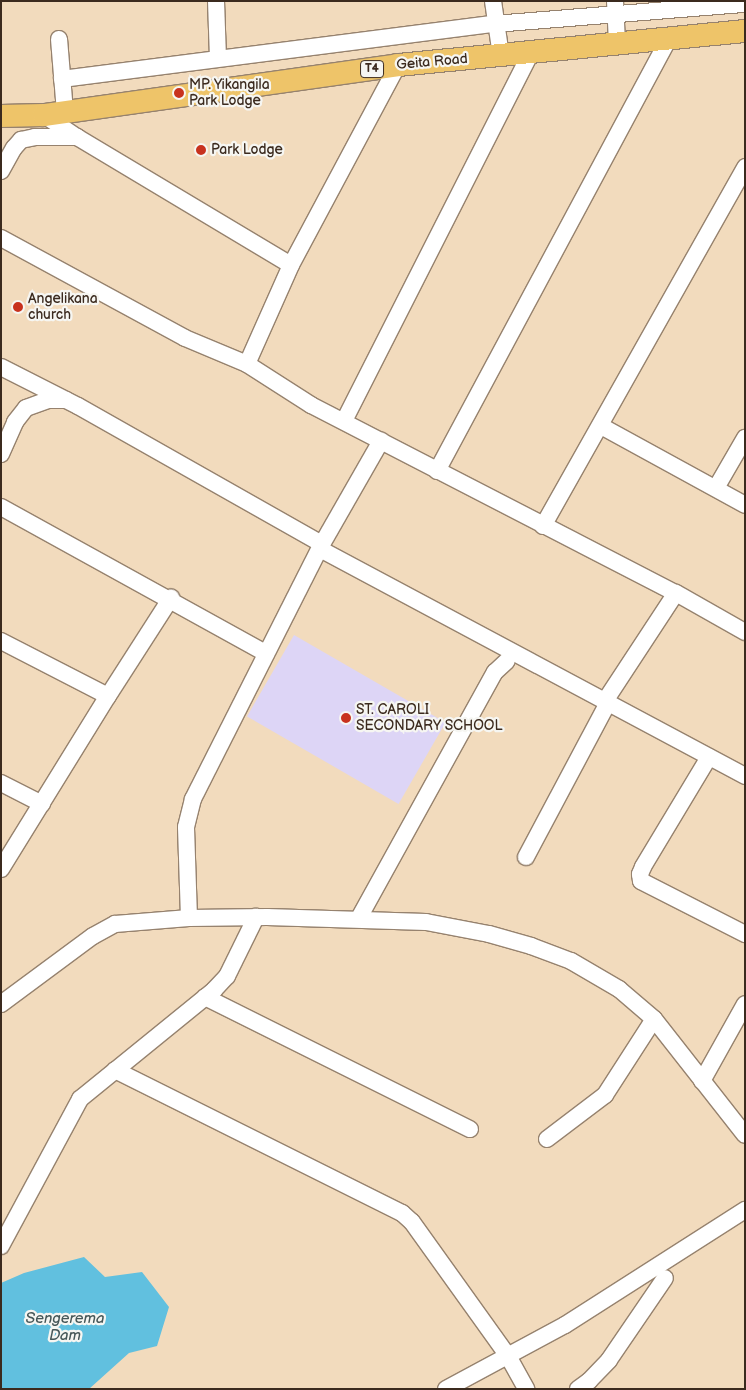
<!DOCTYPE html>
<style>
body{margin:0}
#map{position:relative;width:746px;height:1390px;overflow:hidden;background:#f2dbbd;font-family:"Balsamiq Sans",sans-serif}
div>[style]{position:absolute}
.built>*{inset:0;background:#ddd5f6;transform-origin:0 0}
.water>*{inset:0;background:#61c0df}
.roads{filter:drop-shadow(1px 0 #96826e) drop-shadow(-1px 0 #96826e) drop-shadow(0 1px #96826e) drop-shadow(0 -1px #96826e)}
.minor>*{height:16px;margin:-8px;padding:0 8px;transform-origin:8px;border-radius:8px;background:#fff}
.highway>*{height:22px;margin:-11px;padding:0 11px;transform-origin:11px;border-radius:11px;background:#eec469}
.dots>*{width:14px;height:14px;translate:-50% -50%;box-sizing:border-box;border:2px solid #f6f6f2;border-radius:50%}
span{translate:-50% -50%;white-space:nowrap;text-align:center;line-height:1.15;-webkit-text-stroke:4.5px #f6f6f2;paint-order:stroke}
.shield-label span{padding:1px 4px;background:#f6f6f2;border:1px solid;border-radius:4px;-webkit-text-stroke-width:0}
.shield-label{font-size:12px;color:#3b2a1e;font-weight:700}
.street-label{font-size:14px;color:#3b2a1e}
.poi-label{font-size:14px;color:#3b2a1e}
.left{translate:0 -50%;text-align:left}
.water-label{font-size:15px;color:#465758;font-style:italic}
.frame{position:absolute;inset:0;border:2px solid #3b2a1e;pointer-events:none}
</style>
<div id="map">
<div class="built">
<div style="left:294px;top:635px;width:175px;height:94px;rotate:30deg"></div>
</div>
<div class="water">
<div style="clip-path:polygon(84px 1257px,105px 1277px,142px 1272px,169px 1307px,157px 1346px,129px 1353px,89px 1389px,1px 1389px,1px 1283px,24px 1273px)"></div>
</div>
<div class="roads">
<div class="minor">
<div style="left:216px;top:1px;width:57px;rotate:88deg"></div>
<div style="left:493px;top:1px;width:56px;rotate:81.7deg"></div>
<div style="left:615px;top:1px;width:42px;rotate:87.3deg"></div>
<div style="left:59px;top:39px;width:73px;rotate:85.3deg"></div>
<div style="left:62px;top:79px;width:435px;rotate:-7.3deg"></div>
<div style="left:494px;top:24px;width:252px;rotate:-4.6deg"></div>
<div style="left:44px;top:115px;width:40px;rotate:34deg"></div>
<div style="left:77px;top:137px;width:249px;rotate:30.9deg"></div>
<div style="left:1px;top:171px;width:26px;rotate:-61deg"></div>
<div style="left:14px;top:148px;width:11px;rotate:-49deg"></div>
<div style="left:21px;top:140px;width:14px;rotate:-12deg"></div>
<div style="left:35px;top:137px;width:42px"></div>
<div style="left:1px;top:238px;width:209px;rotate:28.5deg"></div>
<div style="left:185px;top:338px;width:67px;rotate:22.8deg"></div>
<div style="left:247px;top:364px;width:76px;rotate:32.6deg"></div>
<div style="left:311px;top:405px;width:411px;rotate:27.3deg"></div>
<div style="left:676px;top:593px;width:79px;rotate:29.5deg"></div>
<div style="left:247px;top:364px;width:108px;rotate:-66deg"></div>
<div style="left:291px;top:265px;width:227px;rotate:-61.9deg"></div>
<div style="left:1px;top:367px;width:86px;rotate:26.9deg"></div>
<div style="left:78px;top:406px;width:280px;rotate:29.5deg"></div>
<div style="left:344px;top:421px;width:414px;rotate:-63.1deg"></div>
<div style="left:601px;top:426px;width:164px;rotate:28.7deg"></div>
<div style="left:1px;top:454px;width:35px;rotate:-66deg"></div>
<div style="left:15px;top:422px;width:18px;rotate:-52deg"></div>
<div style="left:26px;top:408px;width:23px;rotate:-20deg"></div>
<div style="left:48px;top:400px;width:18px"></div>
<div style="left:437px;top:471px;width:491px;rotate:-61.8deg"></div>
<div style="left:716px;top:488px;width:58px;rotate:-59.9deg"></div>
<div style="left:1px;top:507px;width:303px;rotate:28.9deg"></div>
<div style="left:543px;top:526px;width:412px;rotate:-60.6deg"></div>
<div style="left:320px;top:549px;width:482px;rotate:28.1deg"></div>
<div style="left:1px;top:641px;width:120px;rotate:27.2deg"></div>
<div style="left:605px;top:701px;width:129px;rotate:-56.7deg"></div>
<div style="left:709px;top:757px;width:128px;rotate:121deg"></div>
<div style="left:643px;top:867px;width:8px;rotate:113deg"></div>
<div style="left:640px;top:874px;width:7px;rotate:82deg"></div>
<div style="left:641px;top:881px;width:117px;rotate:27deg"></div>
<div style="left:1px;top:783px;width:46px;rotate:27.1deg"></div>
<div style="left:526px;top:857px;width:174px;rotate:-62deg"></div>
<div style="left:1px;top:869px;width:203px;rotate:-58.3deg"></div>
<div style="left:108px;top:696px;width:117px;rotate:-57.3deg"></div>
<div style="left:189px;top:918px;width:91px;rotate:-91.9deg"></div>
<div style="left:186px;top:827px;width:29px;rotate:-76deg"></div>
<div style="left:193px;top:799px;width:286px;rotate:-63.2deg"></div>
<div style="left:322px;top:544px;width:119px;rotate:-60.2deg"></div>
<div style="left:359px;top:918px;width:281px;rotate:-61.1deg"></div>
<div style="left:495px;top:672px;width:16px;rotate:-43deg"></div>
<div style="left:205px;top:997px;width:296px;rotate:26.5deg"></div>
<div style="left:1px;top:1004px;width:114px;rotate:-36.5deg"></div>
<div style="left:93px;top:936px;width:25px;rotate:-29deg"></div>
<div style="left:115px;top:924px;width:74px;rotate:-4.6deg"></div>
<div style="left:189px;top:918px;width:78px;rotate:-0.7deg"></div>
<div style="left:267px;top:917px;width:159px;rotate:1.8deg"></div>
<div style="left:426px;top:922px;width:64px;rotate:10.8deg"></div>
<div style="left:489px;top:934px;width:44px;rotate:15.9deg"></div>
<div style="left:531px;top:946px;width:43px;rotate:20.6deg"></div>
<div style="left:571px;top:961px;width:56px;rotate:30.3deg"></div>
<div style="left:619px;top:989px;width:46px;rotate:40.6deg"></div>
<div style="left:654px;top:1019px;width:147px;rotate:51.9deg"></div>
<div style="left:115px;top:1070px;width:321px;rotate:26.5deg"></div>
<div style="left:402px;top:1213px;width:13px;rotate:42deg"></div>
<div style="left:412px;top:1222px;width:165px;rotate:54.4deg"></div>
<div style="left:508px;top:1356px;width:38px;rotate:61deg"></div>
<div style="left:702px;top:1081px;width:88px;rotate:-60.8deg"></div>
<div style="left:547px;top:1139px;width:73px;rotate:-37.2deg"></div>
<div style="left:605px;top:1095px;width:90px;rotate:-57.2deg"></div>
<div style="left:1px;top:1246px;width:167px;rotate:-61.7deg"></div>
<div style="left:80px;top:1099px;width:173px;rotate:-39.1deg"></div>
<div style="left:214px;top:990px;width:19px;rotate:-47deg"></div>
<div style="left:227px;top:976px;width:66px;rotate:-63.8deg"></div>
<div style="left:446px;top:1389px;width:135px;rotate:-28.3deg"></div>
<div style="left:565px;top:1325px;width:214px;rotate:-32.6deg"></div>
<div style="left:578px;top:1389px;width:14px;rotate:-36deg"></div>
<div style="left:589px;top:1381px;width:29px;rotate:-46deg"></div>
<div style="left:609px;top:1360px;width:99px;rotate:-55.7deg"></div>
</div>
<div class="highway">
<div style="left:1px;top:116px;width:43px;rotate:-1.3deg"></div>
<div style="left:44px;top:115px;width:358px;rotate:-8deg"></div>
<div style="left:398px;top:65px;width:349px;rotate:-5.6deg"></div>
</div>
</div>
<div class="dots">
<div style="left:179px;top:93px;background:#c8321e"></div>
<div style="left:201px;top:150px;background:#c8321e"></div>
<div style="left:18px;top:307px;background:#c8321e"></div>
<div style="left:346px;top:718px;background:#c8321e"></div>
</div>
<div class="shield-label">
<span style="left:372px;top:69px">T4</span>
</div>
<div class="street-label">
<span style="left:432px;top:62px;rotate:-5deg">Geita Road</span>
</div>
<div class="poi-label">
<span class="left" style="left:189px;top:93px">MP. Yikangila<br>Park Lodge</span>
<span class="left" style="left:211px;top:150px">Park Lodge</span>
<span class="left" style="left:28px;top:307px">Angelikana<br>church</span>
<span class="left" style="left:356px;top:718px">ST. CAROLI<br>SECONDARY SCHOOL</span>
</div>
<div class="water-label">
<span style="left:65px;top:1327px">Sengerema<br>Dam</span>
</div>
<div class="frame"></div>
</div>
